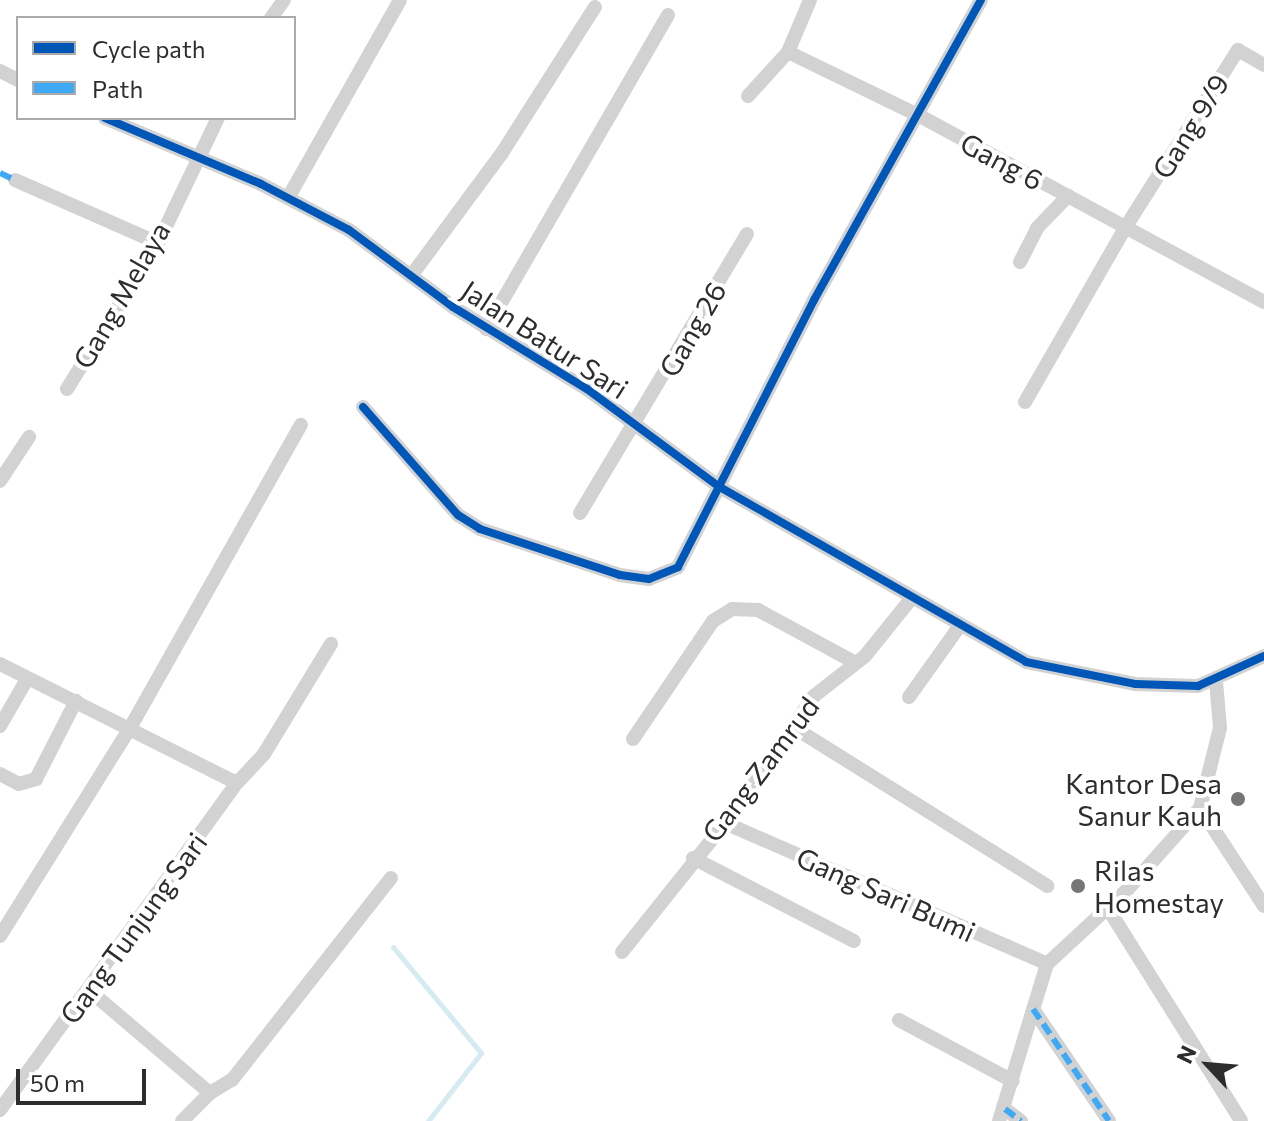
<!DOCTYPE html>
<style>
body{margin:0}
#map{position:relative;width:1264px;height:1121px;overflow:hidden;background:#fff;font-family:Commissioner,sans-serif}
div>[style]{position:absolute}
.stream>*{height:5px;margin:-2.5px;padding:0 2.5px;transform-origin:2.5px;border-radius:2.5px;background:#d6eaf2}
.street>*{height:14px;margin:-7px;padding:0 7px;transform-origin:7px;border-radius:7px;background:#d2d2d2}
.quiet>*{height:6px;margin-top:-3px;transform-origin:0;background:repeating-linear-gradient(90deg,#3fa9f5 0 12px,transparent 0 18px)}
.cycleway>*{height:8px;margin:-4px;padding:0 4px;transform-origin:4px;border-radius:4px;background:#0057b8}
.dots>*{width:22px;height:22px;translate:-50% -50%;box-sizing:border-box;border:4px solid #fff;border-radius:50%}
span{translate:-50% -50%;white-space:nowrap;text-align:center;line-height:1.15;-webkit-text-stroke:8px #fff;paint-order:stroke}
.street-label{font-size:28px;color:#2d2d2d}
.poi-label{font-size:28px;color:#2d2d2d}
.right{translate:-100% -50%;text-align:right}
.left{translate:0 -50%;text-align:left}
.legend{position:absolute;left:16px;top:16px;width:280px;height:104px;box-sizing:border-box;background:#fff;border:2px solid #ababab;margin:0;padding:10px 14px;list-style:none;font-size:24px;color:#2d2d2d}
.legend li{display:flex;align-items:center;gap:16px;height:40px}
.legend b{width:40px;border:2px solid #ababab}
.north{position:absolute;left:1168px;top:1025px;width:80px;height:80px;-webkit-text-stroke:6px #fff;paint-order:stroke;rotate:296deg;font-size:22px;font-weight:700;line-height:32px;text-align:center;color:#2d2d2d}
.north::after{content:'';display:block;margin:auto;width:28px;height:36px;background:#2d2d2d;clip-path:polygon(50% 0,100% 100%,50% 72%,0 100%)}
.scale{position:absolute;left:16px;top:1069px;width:130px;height:36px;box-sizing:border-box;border:4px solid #2d2d2d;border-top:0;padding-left:10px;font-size:24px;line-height:28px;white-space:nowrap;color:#2d2d2d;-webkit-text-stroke:6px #fff;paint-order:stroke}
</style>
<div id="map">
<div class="stream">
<div style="left:393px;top:947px;width:138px;rotate:50.3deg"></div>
<div style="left:481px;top:1053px;width:86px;rotate:127.9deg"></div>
</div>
<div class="street">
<div style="left:810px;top:0;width:56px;rotate:112.9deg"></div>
<div style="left:788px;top:52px;width:144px;rotate:25.9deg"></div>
<div style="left:918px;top:115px;width:393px;rotate:28.4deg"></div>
<div style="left:271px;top:18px;width:22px;rotate:-54deg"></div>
<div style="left:0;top:71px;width:20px;rotate:27deg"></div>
<div style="left:748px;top:96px;width:59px;rotate:-47.7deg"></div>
<div style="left:105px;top:118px;width:169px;rotate:22.9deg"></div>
<div style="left:261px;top:184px;width:99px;rotate:27.6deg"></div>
<div style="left:349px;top:230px;width:129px;rotate:36.5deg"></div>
<div style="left:453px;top:307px;width:157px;rotate:31.5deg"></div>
<div style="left:587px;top:389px;width:163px;rotate:36.5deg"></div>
<div style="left:718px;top:486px;width:355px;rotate:29.7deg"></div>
<div style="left:1026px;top:662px;width:111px;rotate:11.4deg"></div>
<div style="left:1135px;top:684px;width:63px;rotate:1.8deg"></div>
<div style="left:1198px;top:686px;width:72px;rotate:-24.4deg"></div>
<div style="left:15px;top:180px;width:156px;rotate:23.8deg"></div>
<div style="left:288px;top:198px;width:227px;rotate:-60.5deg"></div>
<div style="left:1020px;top:262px;width:38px;rotate:-63deg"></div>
<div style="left:1037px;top:228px;width:45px;rotate:-45.9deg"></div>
<div style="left:411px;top:276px;width:153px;rotate:-53.5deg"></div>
<div style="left:502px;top:153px;width:173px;rotate:-57.5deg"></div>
<div style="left:486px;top:329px;width:363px;rotate:-59.9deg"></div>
<div style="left:67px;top:389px;width:172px;rotate:-58.1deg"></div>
<div style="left:158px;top:243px;width:139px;rotate:-64.4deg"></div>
<div style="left:1025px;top:402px;width:201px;rotate:-60.1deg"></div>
<div style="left:1125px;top:228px;width:211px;rotate:-57.6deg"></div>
<div style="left:1238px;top:50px;width:30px;rotate:30deg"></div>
<div style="left:363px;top:407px;width:144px;rotate:48.7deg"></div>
<div style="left:458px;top:515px;width:26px;rotate:32deg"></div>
<div style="left:480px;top:529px;width:147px;rotate:18.2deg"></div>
<div style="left:620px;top:575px;width:29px;rotate:8deg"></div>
<div style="left:649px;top:579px;width:31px;rotate:-22deg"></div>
<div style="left:678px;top:567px;width:300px;rotate:-63deg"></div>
<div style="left:814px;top:300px;width:343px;rotate:-60.9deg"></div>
<div style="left:0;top:481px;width:53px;rotate:-56.6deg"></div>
<div style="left:580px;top:513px;width:325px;rotate:-59.1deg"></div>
<div style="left:0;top:664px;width:265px;rotate:26.7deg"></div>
<div style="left:909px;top:697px;width:86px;rotate:-54.5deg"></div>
<div style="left:0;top:726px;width:54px;rotate:-60.1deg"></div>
<div style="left:793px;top:727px;width:300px;rotate:32deg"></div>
<div style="left:633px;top:739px;width:143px;rotate:-55.9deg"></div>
<div style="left:713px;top:621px;width:22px;rotate:-32deg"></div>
<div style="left:732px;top:609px;width:26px;rotate:2deg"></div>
<div style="left:758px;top:610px;width:111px;rotate:28.4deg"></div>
<div style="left:0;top:774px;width:21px;rotate:28deg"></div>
<div style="left:19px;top:784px;width:18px;rotate:-16deg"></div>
<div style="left:36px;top:779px;width:88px;rotate:-62.9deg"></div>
<div style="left:1200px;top:808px;width:117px;rotate:56.9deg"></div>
<div style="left:725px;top:823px;width:352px;rotate:23.6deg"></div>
<div style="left:693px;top:858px;width:181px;rotate:27.3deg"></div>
<div style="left:1107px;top:907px;width:252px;rotate:57.9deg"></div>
<div style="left:0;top:936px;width:245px;rotate:-58deg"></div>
<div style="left:130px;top:728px;width:348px;rotate:-60.6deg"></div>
<div style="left:622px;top:952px;width:165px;rotate:-51.4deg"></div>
<div style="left:725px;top:823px;width:155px;rotate:-55deg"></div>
<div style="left:814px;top:696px;width:65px;rotate:-38.1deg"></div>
<div style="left:865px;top:656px;width:73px;rotate:-51.1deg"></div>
<div style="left:90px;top:991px;width:157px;rotate:40.4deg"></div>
<div style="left:1033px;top:1009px;width:135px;rotate:55.8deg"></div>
<div style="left:899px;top:1020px;width:129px;rotate:28.2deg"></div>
<div style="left:1005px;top:1109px;width:20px;rotate:37deg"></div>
<div style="left:0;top:1110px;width:404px;rotate:-54.1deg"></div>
<div style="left:237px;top:783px;width:40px;rotate:-47deg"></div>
<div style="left:264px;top:754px;width:129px;rotate:-58.7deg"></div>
<div style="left:182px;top:1121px;width:40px;rotate:-45deg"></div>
<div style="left:210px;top:1093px;width:26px;rotate:-31deg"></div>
<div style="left:232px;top:1080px;width:257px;rotate:-51.8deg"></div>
<div style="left:999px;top:1121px;width:164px;rotate:-73deg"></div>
<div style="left:1047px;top:964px;width:109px;rotate:-42.8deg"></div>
<div style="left:1127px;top:890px;width:110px;rotate:-48.3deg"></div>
<div style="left:1200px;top:808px;width:82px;rotate:-76deg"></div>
<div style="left:1220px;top:728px;width:47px;rotate:-94.9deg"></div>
</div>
<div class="quiet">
<div style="left:0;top:173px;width:17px;rotate:25deg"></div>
<div style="left:1033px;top:1009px;width:135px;rotate:55.8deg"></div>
<div style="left:1005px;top:1109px;width:20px;rotate:37deg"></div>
</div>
<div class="cycleway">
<div style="left:105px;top:118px;width:169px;rotate:22.9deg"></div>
<div style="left:261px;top:184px;width:99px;rotate:27.6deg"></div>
<div style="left:349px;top:230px;width:129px;rotate:36.5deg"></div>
<div style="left:453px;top:307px;width:157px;rotate:31.5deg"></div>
<div style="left:587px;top:389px;width:163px;rotate:36.5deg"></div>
<div style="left:718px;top:486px;width:355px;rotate:29.7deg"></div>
<div style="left:1026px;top:662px;width:111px;rotate:11.4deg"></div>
<div style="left:1135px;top:684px;width:63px;rotate:1.8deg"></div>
<div style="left:1198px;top:686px;width:72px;rotate:-24.4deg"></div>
<div style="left:363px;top:407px;width:144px;rotate:48.7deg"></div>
<div style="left:458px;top:515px;width:26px;rotate:32deg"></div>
<div style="left:480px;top:529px;width:147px;rotate:18.2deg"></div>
<div style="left:620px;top:575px;width:29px;rotate:8deg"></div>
<div style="left:649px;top:579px;width:31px;rotate:-22deg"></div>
<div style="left:678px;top:567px;width:300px;rotate:-63deg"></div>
<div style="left:814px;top:300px;width:343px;rotate:-60.9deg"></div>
</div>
<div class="dots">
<div style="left:1238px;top:799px;background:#767676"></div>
<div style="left:1078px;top:886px;background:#767676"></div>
</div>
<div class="street-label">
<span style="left:1190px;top:126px;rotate:-58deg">Gang 9/9</span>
<span style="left:1002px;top:161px;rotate:28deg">Gang 6</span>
<span style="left:121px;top:295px;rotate:-60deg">Gang Melaya</span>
<span style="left:692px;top:329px;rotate:-60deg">Gang 26</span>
<span style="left:545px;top:339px;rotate:33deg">Jalan Batur Sari</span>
<span style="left:760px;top:769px;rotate:-53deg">Gang Zamrud</span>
<span style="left:886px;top:894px;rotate:24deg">Gang Sari Bumi</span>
<span style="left:133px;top:928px;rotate:-54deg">Gang Tunjung Sari</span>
</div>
<div class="poi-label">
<span class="right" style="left:1222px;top:799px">Kantor Desa<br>Sanur Kauh</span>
<span class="left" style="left:1094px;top:886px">Rilas<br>Homestay</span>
</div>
<ul class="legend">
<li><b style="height:10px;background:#0057b8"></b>Cycle path</li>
<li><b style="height:10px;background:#3fa9f5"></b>Path</li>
</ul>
<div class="north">N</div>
<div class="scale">50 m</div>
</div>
